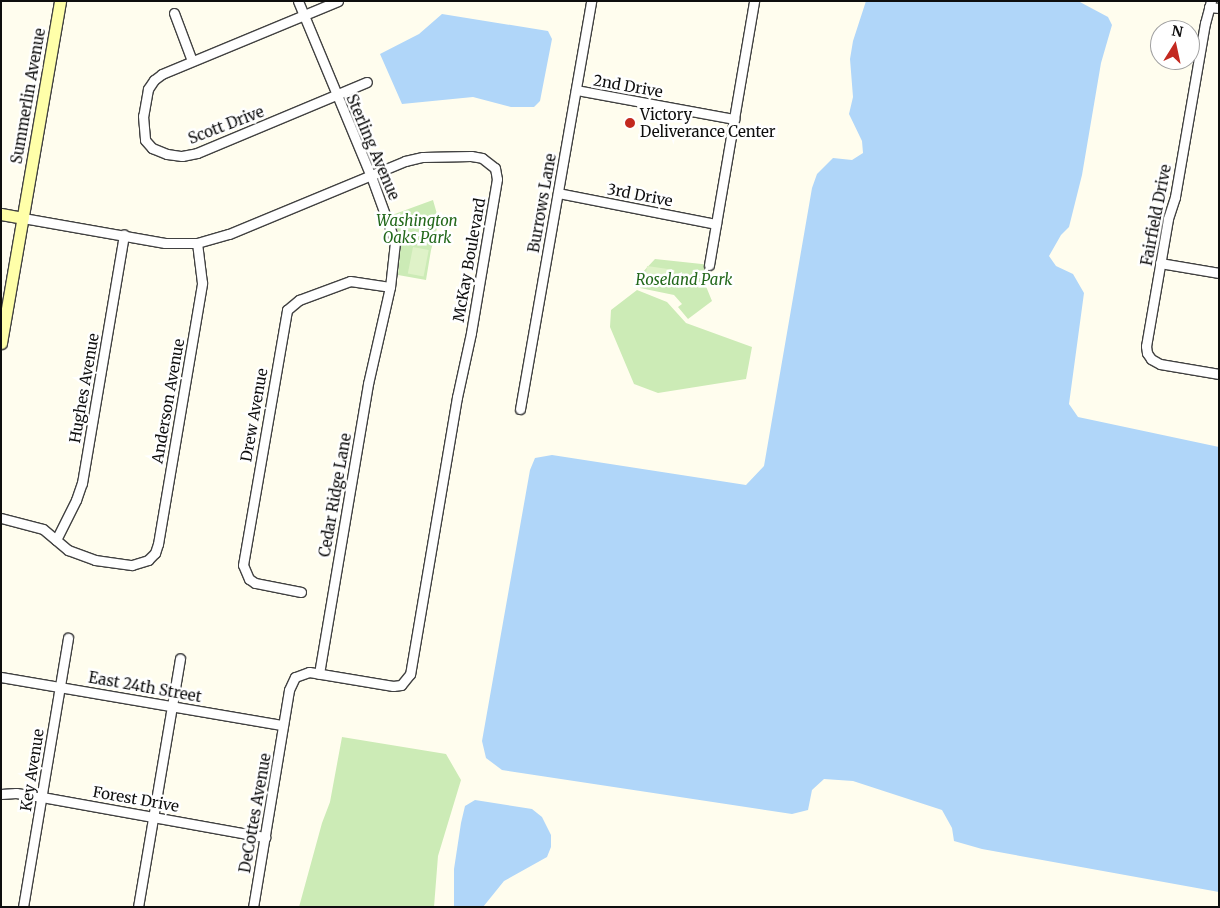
<!DOCTYPE html>
<style>
body{margin:0}
#map{position:relative;width:1220px;height:908px;overflow:hidden;background:#fffdee;font-family:Merriweather,serif}
div>[style]{position:absolute}
.green>*{inset:0;background:#ccebb6}
.pitch>*{inset:0;background:#dff2c8;transform-origin:0 0}
.water>*{inset:0;background:#b0d6f9}
.roads{filter:drop-shadow(1px 0 #414141) drop-shadow(-1px 0 #414141) drop-shadow(0 1px #414141) drop-shadow(0 -1px #414141)}
.street>*{height:9px;margin:-4.5px;padding:0 4.5px;transform-origin:4.5px;border-radius:4.5px;background:#fff}
.secondary>*{height:11px;margin:-5.5px;padding:0 5.5px;transform-origin:5.5px;border-radius:5.5px;background:#ffffa9}
.dots>*{width:14px;height:14px;translate:-50% -50%;box-sizing:border-box;border:2px solid #fff;border-radius:50%}
span{translate:-50% -50%;white-space:nowrap;text-align:center;line-height:1.15;-webkit-text-stroke:5px #fff;paint-order:stroke}
.street-label{font-size:15px;color:#0e0e0e}
.poi-label{font-size:15px;color:#0e0e0e}
.left{translate:0 -50%;text-align:left}
.park-label{font-size:15px;color:#23681b;font-style:italic}
.frame{position:absolute;inset:0;border:2px solid #0e0e0e;pointer-events:none}
.north{position:absolute;left:1150px;top:20px;width:50px;height:50px;box-sizing:border-box;background:#fff;border:1px solid #9f9f9f;border-radius:50%;rotate:10deg;font-size:14px;font-weight:700;line-height:20px;text-align:center;color:#0e0e0e}
.north::after{content:'';display:block;margin:auto;width:18px;height:22px;background:#c32920;clip-path:polygon(50% 0,100% 100%,50% 72%,0 100%)}
</style>
<div id="map">
<div class="green">
<div style="clip-path:polygon(433px 200px,439px 221px,431px 250px,426px 280px,398px 275px,401px 242px,392px 215px)"></div>
<div style="clip-path:polygon(655px 259px,711px 265px,707px 269px,703px 279px,712px 301px,688px 319px,678px 307px,682px 304px,674px 295px,640px 288px,641px 274px)"></div>
<div style="clip-path:polygon(637px 290px,667px 302px,686px 323px,752px 347px,746px 379px,658px 393px,634px 384px,610px 327px,611px 310px)"></div>
<div style="clip-path:polygon(342px 737px,446px 754px,461px 780px,438px 856px,434px 907px,299px 907px,322px 823px,330px 802px)"></div>
</div>
<div class="pitch">
<div style="left:413px;top:247px;width:16px;height:27px;rotate:11deg"></div>
<div style="left:647px;top:266px;width:28px;height:17px;rotate:8deg"></div>
</div>
<div class="water">
<div style="clip-path:polygon(866px 1px,1078px 1px,1108px 17px,1112px 25px,1101px 63px,1082px 175px,1069px 227px,1061px 235px,1049px 256px,1056px 266px,1073px 274px,1084px 293px,1069px 404px,1078px 417px,1219px 447px,1219px 892px,982px 849px,954px 841px,952px 828px,942px 810px,853px 781px,824px 779px,812px 790px,808px 810px,792px 814px,502px 770px,486px 758px,482px 741px,530px 470px,535px 458px,552px 455px,746px 485px,764px 466px,812px 188px,817px 174px,833px 158px,852px 160px,863px 153px,862px 141px,849px 114px,853px 97px,850px 59px,853px 41px)"></div>
<div style="clip-path:polygon(442px 14px,548px 31px,552px 39px,540px 101px,534px 107px,511px 107px,473px 97px,402px 104px,380px 54px,419px 34px)"></div>
<div style="clip-path:polygon(475px 800px,532px 809px,542px 817px,551px 835px,551px 847px,547px 857px,504px 881px,483px 907px,454px 907px,454px 869px,461px 823px,465px 806px)"></div>
</div>
<div class="roads">
<div class="street">
<div style="left:298px;top:1px;width:190px;rotate:67.4deg"></div>
<div style="left:371px;top:176px;width:70px;rotate:70deg"></div>
<div style="left:395px;top:242px;width:45px;rotate:96.3deg"></div>
<div style="left:390px;top:287px;width:99px;rotate:102.8deg"></div>
<div style="left:368px;top:384px;width:294px;rotate:99.6deg"></div>
<div style="left:338px;top:1px;width:191px;rotate:157.5deg"></div>
<div style="left:162px;top:74px;width:10px;rotate:143deg"></div>
<div style="left:154px;top:80px;width:11px;rotate:124deg"></div>
<div style="left:148px;top:89px;width:27px;rotate:100deg"></div>
<div style="left:143px;top:116px;width:24px;rotate:85deg"></div>
<div style="left:145px;top:140px;width:11px;rotate:49deg"></div>
<div style="left:152px;top:148px;width:16px;rotate:22deg"></div>
<div style="left:167px;top:154px;width:15px;rotate:8deg"></div>
<div style="left:182px;top:156px;width:15px;rotate:-11deg"></div>
<div style="left:197px;top:153px;width:184px;rotate:-22.7deg"></div>
<div style="left:1211px;top:1px;width:23px;rotate:105deg"></div>
<div style="left:1205px;top:23px;width:177px;rotate:99.8deg"></div>
<div style="left:1175px;top:197px;width:23px;rotate:108deg"></div>
<div style="left:1168px;top:219px;width:129px;rotate:99.8deg"></div>
<div style="left:1146px;top:346px;width:7px;rotate:82deg"></div>
<div style="left:1147px;top:353px;width:7px;rotate:56deg"></div>
<div style="left:1151px;top:359px;width:10px;rotate:29deg"></div>
<div style="left:1160px;top:364px;width:60px;rotate:9.6deg"></div>
<div style="left:1209px;top:7px;width:10px;rotate:6deg"></div>
<div style="left:174px;top:13px;width:51px;rotate:69.4deg"></div>
<div style="left:576px;top:90px;width:161px;rotate:10.4deg"></div>
<div style="left:558px;top:193px;width:161px;rotate:11.1deg"></div>
<div style="left:23px;top:218px;width:144px;rotate:10deg"></div>
<div style="left:165px;top:243px;width:32px"></div>
<div style="left:197px;top:243px;width:33px;rotate:-16deg"></div>
<div style="left:229px;top:234px;width:191px;rotate:-22.5deg"></div>
<div style="left:405px;top:161px;width:18px;rotate:-13deg"></div>
<div style="left:423px;top:157px;width:48px;rotate:-1.2deg"></div>
<div style="left:471px;top:156px;width:11px;rotate:10deg"></div>
<div style="left:482px;top:158px;width:16px;rotate:38deg"></div>
<div style="left:495px;top:168px;width:11px;rotate:80deg"></div>
<div style="left:497px;top:179px;width:156px;rotate:99.6deg"></div>
<div style="left:471px;top:333px;width:66px;rotate:102.3deg"></div>
<div style="left:457px;top:397px;width:281px;rotate:99.6deg"></div>
<div style="left:410px;top:674px;width:14px;rotate:129deg"></div>
<div style="left:401px;top:685px;width:8px;rotate:173deg"></div>
<div style="left:393px;top:686px;width:85px;rotate:-170.5deg"></div>
<div style="left:309px;top:672px;width:15px;rotate:160deg"></div>
<div style="left:295px;top:677px;width:14px;rotate:115deg"></div>
<div style="left:289px;top:690px;width:220px;rotate:99.4deg"></div>
<div style="left:1160px;top:263px;width:60px;rotate:9.6deg"></div>
<div style="left:709px;top:265px;width:268px;rotate:-80.3deg"></div>
<div style="left:520px;top:409px;width:414px;rotate:-80.1deg"></div>
<div style="left:1px;top:518px;width:43px;rotate:14.7deg"></div>
<div style="left:43px;top:529px;width:33px;rotate:40deg"></div>
<div style="left:68px;top:550px;width:29px;rotate:20deg"></div>
<div style="left:95px;top:560px;width:37px;rotate:8deg"></div>
<div style="left:132px;top:565px;width:17px;rotate:-17deg"></div>
<div style="left:148px;top:560px;width:10px;rotate:-45deg"></div>
<div style="left:155px;top:553px;width:9px;rotate:-72deg"></div>
<div style="left:158px;top:544px;width:265px;rotate:-80.4deg"></div>
<div style="left:202px;top:283px;width:40px;rotate:-97.1deg"></div>
<div style="left:56px;top:540px;width:45px;rotate:-63.4deg"></div>
<div style="left:76px;top:500px;width:18px;rotate:-71deg"></div>
<div style="left:82px;top:483px;width:252px;rotate:-80.4deg"></div>
<div style="left:301px;top:592px;width:47px;rotate:-168.9deg"></div>
<div style="left:255px;top:583px;width:7px;rotate:-146deg"></div>
<div style="left:249px;top:579px;width:15px;rotate:-113deg"></div>
<div style="left:243px;top:565px;width:259px;rotate:-80.2deg"></div>
<div style="left:287px;top:310px;width:16px;rotate:-40deg"></div>
<div style="left:299px;top:300px;width:54px;rotate:-20.4deg"></div>
<div style="left:350px;top:281px;width:40px;rotate:8.5deg"></div>
<div style="left:1px;top:677px;width:286px;rotate:9.7deg"></div>
<div style="left:1px;top:794px;width:15px;rotate:-4deg"></div>
<div style="left:16px;top:793px;width:26px;rotate:9deg"></div>
<div style="left:42px;top:797px;width:227px;rotate:10.2deg"></div>
<div style="left:23px;top:907px;width:273px;rotate:-80.5deg"></div>
<div style="left:138px;top:907px;width:252px;rotate:-80.4deg"></div>
</div>
<div class="secondary">
<div style="left:1px;top:214px;width:22px;rotate:10deg"></div>
<div style="left:1px;top:343px;width:347px;rotate:-80.2deg"></div>
</div>
</div>
<div class="dots">
<div style="left:630px;top:123px;background:#c32920"></div>
</div>
<div class="street-label">
<span style="left:628px;top:86px;rotate:10deg">2nd Drive</span>
<span style="left:28px;top:96px;rotate:-80deg">Summerlin Avenue</span>
<span style="left:226px;top:125px;rotate:-21deg">Scott Drive</span>
<span style="left:373px;top:147px;rotate:67deg">Sterling Avenue</span>
<span style="left:640px;top:195px;rotate:11deg">3rd Drive</span>
<span style="left:542px;top:203px;rotate:-80deg">Burrows Lane</span>
<span style="left:1156px;top:215px;rotate:-79deg">Fairfield Drive</span>
<span style="left:469px;top:260px;rotate:-80deg">McKay Boulevard</span>
<span style="left:84px;top:388px;rotate:-80deg">Hughes Avenue</span>
<span style="left:168px;top:401px;rotate:-80deg">Anderson Avenue</span>
<span style="left:254px;top:415px;rotate:-80deg">Drew Avenue</span>
<span style="left:335px;top:495px;rotate:-80deg">Cedar Ridge Lane</span>
<span style="left:145px;top:687px;rotate:10deg">East 24th Street</span>
<span style="left:32px;top:770px;rotate:-81deg">Key Avenue</span>
<span style="left:136px;top:799px;rotate:10deg">Forest Drive</span>
<span style="left:255px;top:813px;rotate:-80deg">DeCottes Avenue</span>
</div>
<div class="poi-label">
<span class="left" style="left:640px;top:123px">Victory<br>Deliverance Center</span>
</div>
<div class="park-label">
<span style="left:417px;top:229px">Washington<br>Oaks Park</span>
<span style="left:684px;top:280px">Roseland Park</span>
</div>
<div class="frame"></div>
<div class="north">N</div>
</div>
